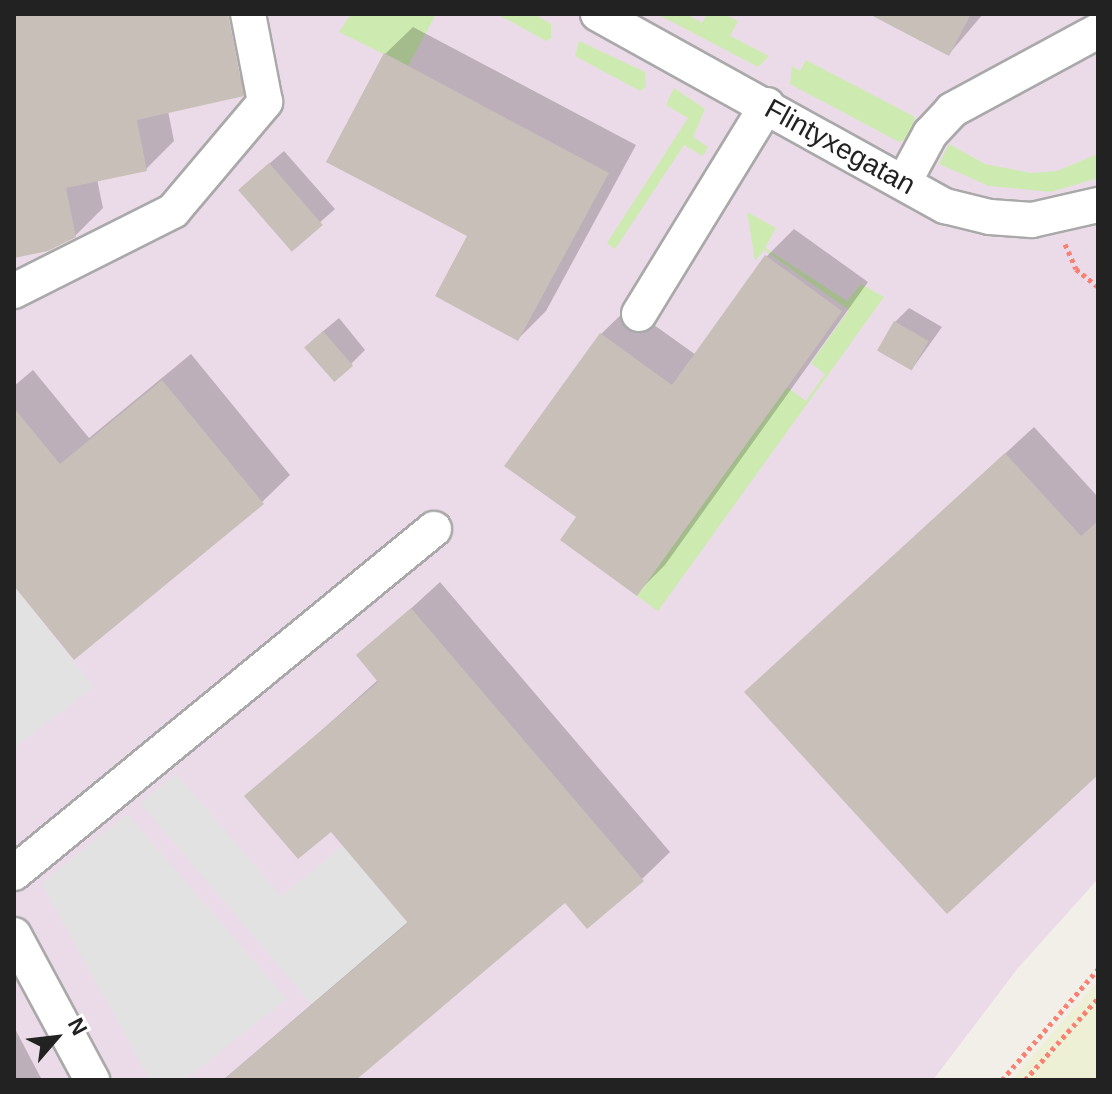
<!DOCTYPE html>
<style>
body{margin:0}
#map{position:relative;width:1112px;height:1094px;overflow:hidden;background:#f2efe9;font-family:Helvetica,sans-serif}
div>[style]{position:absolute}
.industrial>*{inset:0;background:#ebdbe8}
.farmland>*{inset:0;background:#eef0d5}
.grass>*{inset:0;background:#cdebb0}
.parking>*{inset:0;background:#e2e2e2}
.shadow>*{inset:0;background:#0003}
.building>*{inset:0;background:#c7bfb8;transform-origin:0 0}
.path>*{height:5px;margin-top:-2.5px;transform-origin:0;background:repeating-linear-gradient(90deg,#fa8072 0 4px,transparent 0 8px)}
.roads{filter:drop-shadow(2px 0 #a9a9a9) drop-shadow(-2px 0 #a9a9a9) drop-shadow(0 2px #a9a9a9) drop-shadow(0 -2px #a9a9a9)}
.minor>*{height:34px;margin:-17px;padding:0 17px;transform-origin:17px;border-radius:17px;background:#fff}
span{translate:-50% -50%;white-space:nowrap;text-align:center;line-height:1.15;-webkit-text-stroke:6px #fff;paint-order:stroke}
.street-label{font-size:28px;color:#222}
.frame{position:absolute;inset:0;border:16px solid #222;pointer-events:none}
.north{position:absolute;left:16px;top:998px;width:80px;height:80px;-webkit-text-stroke:6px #fff;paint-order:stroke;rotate:62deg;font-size:22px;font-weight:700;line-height:32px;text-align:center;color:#222}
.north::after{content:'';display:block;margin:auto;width:28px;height:36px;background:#222;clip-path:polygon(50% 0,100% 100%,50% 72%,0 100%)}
</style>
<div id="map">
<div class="industrial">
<div style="clip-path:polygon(14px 14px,1098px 14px,1098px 879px,1018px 968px,933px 1080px,14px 1080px)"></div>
</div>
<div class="farmland">
<div style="clip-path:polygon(1098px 980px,1098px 1080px,1012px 1080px)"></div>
</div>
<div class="grass">
<div style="clip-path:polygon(351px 14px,436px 14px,408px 66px,339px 32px)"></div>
<div style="clip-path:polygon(497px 14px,534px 14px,551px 24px,551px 38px,546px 41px)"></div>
<div style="clip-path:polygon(657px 14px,686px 14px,702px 23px,707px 14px,724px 14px,738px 21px,730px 36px,769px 56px,758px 67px)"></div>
<div style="clip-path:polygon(579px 41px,645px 72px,646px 87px,640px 91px,575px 56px)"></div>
<div style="clip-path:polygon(806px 60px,915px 117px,910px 137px,899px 142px,790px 84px,792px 66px,800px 71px)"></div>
<div style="clip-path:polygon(674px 88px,705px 109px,693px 137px,708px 147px,703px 156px,684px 145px,615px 249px,607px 243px,688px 118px,666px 105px)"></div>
<div style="clip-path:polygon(949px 144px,985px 164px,1031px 173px,1057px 171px,1098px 154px,1098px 178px,1051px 192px,989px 186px,939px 164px)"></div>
<div style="clip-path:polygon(747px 212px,776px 228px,765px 248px,847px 301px,861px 284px,884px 297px,658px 611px,637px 596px,787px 387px,806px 401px,825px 374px,811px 363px,849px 310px,764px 250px,755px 261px)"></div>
</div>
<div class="parking">
<div style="clip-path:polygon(14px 586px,94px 687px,14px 748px)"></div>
<div style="clip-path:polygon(176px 773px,281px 896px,343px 846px,408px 923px,312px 1005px,140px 803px)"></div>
<div style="clip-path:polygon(127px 814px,287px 999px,185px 1080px,150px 1080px,41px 883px)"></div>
</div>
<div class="shadow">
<div style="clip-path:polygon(14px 14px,225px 14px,238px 77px,242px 77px,229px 14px,260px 14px,270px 67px,243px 95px,168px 111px,174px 141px,146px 169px,97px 179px,103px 208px,75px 236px,14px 256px)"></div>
<div style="clip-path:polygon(874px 14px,983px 14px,949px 54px)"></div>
<div style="clip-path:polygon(413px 27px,636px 145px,546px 311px,518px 339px,385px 54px)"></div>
<div style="clip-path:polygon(284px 151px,335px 209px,291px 248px,255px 176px)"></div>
<div style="clip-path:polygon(794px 229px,868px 282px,665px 565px,637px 593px,579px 517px,601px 334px,629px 307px,696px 355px,766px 257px)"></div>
<div style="clip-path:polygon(909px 308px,942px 327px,912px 369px,895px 322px)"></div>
<div style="clip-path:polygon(339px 318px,365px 350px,351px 364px,321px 333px)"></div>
<div style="clip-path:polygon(191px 354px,290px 475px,262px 502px,14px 583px,14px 386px,33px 370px,89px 438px)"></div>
<div style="clip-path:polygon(1034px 427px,1098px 497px,1098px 773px,775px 665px)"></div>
<div style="clip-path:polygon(440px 582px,670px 852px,642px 879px,565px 900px,351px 1080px,223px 1080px,409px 921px,331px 829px,247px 797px,379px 679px,359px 656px)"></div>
<div style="clip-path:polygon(14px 1027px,42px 1080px,14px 1080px)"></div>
</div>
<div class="building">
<div style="clip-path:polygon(14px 14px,228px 14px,244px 96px,137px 120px,147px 171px,66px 188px,76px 237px,48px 251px,14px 258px)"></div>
<div style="clip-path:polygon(869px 14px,971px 14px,949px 56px)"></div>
<div style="clip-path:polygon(384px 53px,609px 173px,518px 341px,435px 296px,467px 236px,326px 162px)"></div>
<div style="left:269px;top:163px;width:82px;height:41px;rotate:49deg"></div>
<div style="clip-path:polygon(765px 255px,842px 311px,637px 596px,560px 540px,576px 517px,504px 466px,600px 333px,672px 385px)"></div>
<div style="left:894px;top:321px;width:40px;height:34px;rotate:30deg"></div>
<div style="left:323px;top:331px;width:46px;height:25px;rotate:49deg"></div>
<div style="clip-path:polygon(162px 380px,264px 504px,74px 660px,14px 586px,14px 408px,60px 464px)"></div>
<div style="clip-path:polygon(1005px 453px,1081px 536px,1098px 521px,1098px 775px,947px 914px,744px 692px)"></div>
<div style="clip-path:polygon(411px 608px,644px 881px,587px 929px,565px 903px,356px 1080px,223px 1080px,408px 923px,331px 832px,298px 859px,244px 796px,378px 682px,356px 655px)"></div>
</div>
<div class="path">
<div style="left:1065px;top:244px;width:27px;rotate:66deg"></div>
<div style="left:1076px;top:269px;width:28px;rotate:39deg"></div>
<div style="left:1002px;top:1080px;width:147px;rotate:-49.1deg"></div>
<div style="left:1025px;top:1080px;width:110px;rotate:-48.3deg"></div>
</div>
<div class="roads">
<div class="minor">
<div style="left:598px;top:14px;width:397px;rotate:29deg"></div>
<div style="left:945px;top:206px;width:46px;rotate:13.7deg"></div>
<div style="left:990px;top:217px;width:42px;rotate:4.1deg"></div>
<div style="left:1032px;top:220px;width:68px;rotate:-12.8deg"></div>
<div style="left:904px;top:182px;width:55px;rotate:-61.6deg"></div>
<div style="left:930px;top:134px;width:33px;rotate:-47deg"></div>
<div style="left:952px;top:110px;width:166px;rotate:-28.4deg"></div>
<div style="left:14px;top:291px;width:178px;rotate:-26.7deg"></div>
<div style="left:173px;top:211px;width:143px;rotate:-49.8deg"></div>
<div style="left:265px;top:102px;width:90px;rotate:-100.9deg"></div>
<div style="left:639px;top:314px;width:245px;rotate:-58.5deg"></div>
<div style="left:14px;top:873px;width:543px;rotate:-39.32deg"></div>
<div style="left:14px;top:935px;width:165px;rotate:61.7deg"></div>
</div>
</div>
<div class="street-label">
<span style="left:840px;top:147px;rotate:29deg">Flintyxegatan</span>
</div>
<div class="frame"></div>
<div class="north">N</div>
</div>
